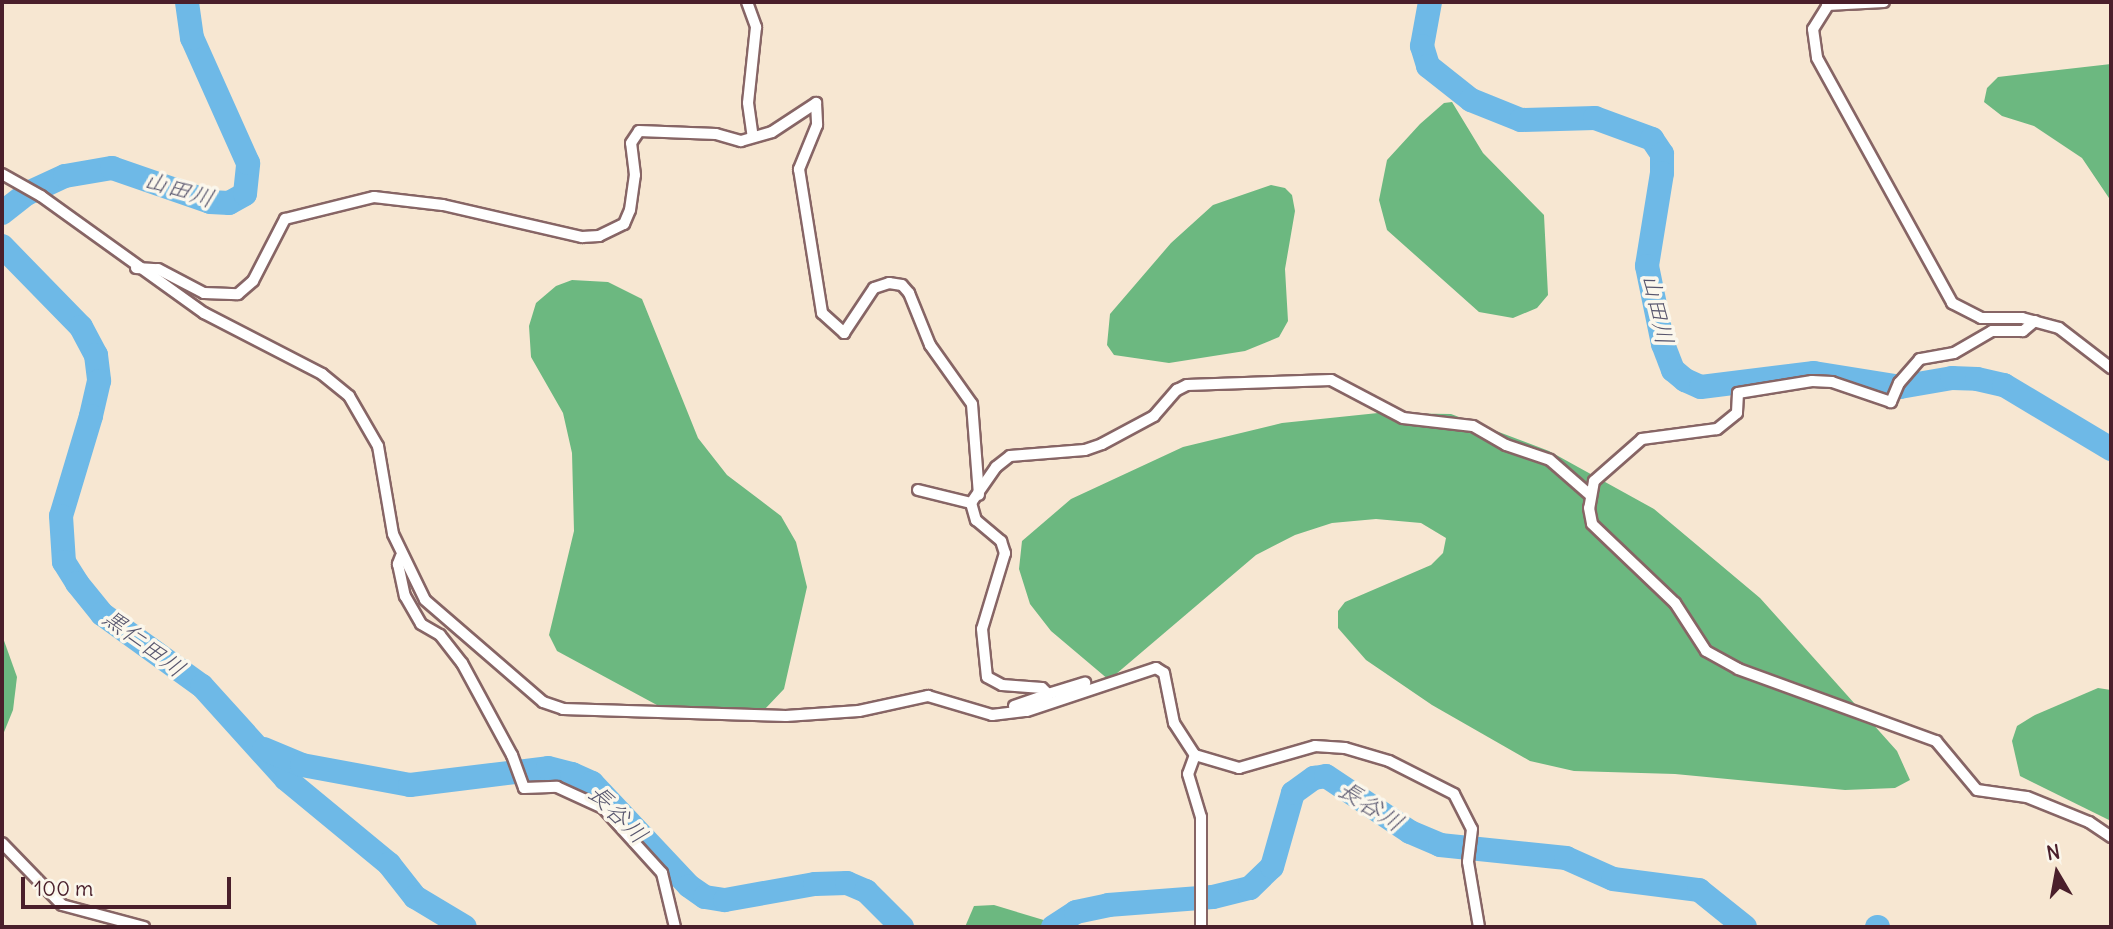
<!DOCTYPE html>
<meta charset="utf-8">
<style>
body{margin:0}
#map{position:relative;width:2113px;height:929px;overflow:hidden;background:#f7e7d2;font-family:Delius,"Klee One",sans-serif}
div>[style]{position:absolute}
.forest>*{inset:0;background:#6cb880}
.river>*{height:24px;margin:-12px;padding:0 12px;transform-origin:12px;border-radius:12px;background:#6eb9e7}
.roads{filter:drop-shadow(2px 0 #876565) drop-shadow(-2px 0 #876565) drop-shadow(0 2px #876565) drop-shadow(0 -2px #876565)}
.street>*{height:10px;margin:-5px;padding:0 5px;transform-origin:5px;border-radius:5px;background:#fff}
span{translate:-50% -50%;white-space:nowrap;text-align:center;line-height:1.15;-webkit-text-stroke:7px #fbf7ec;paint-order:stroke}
.water-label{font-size:24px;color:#57556d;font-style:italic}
.frame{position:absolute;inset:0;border:4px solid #4a1f2b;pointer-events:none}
.north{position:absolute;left:2022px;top:838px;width:70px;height:70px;-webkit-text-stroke:5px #fbf7ec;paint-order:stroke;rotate:350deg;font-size:19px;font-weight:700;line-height:28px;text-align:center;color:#4a1f2b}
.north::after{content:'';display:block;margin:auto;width:24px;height:32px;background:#4a1f2b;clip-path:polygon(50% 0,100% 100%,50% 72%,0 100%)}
.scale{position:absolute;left:21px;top:877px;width:210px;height:32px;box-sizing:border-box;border:4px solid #4a1f2b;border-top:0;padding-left:9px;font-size:21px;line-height:24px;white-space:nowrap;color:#4a1f2b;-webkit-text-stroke:5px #fbf7ec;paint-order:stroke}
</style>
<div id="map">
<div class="forest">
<div style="clip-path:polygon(2111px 64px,2111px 201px,2082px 158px,2034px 126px,2002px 116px,1984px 102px,1987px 88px,1998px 77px)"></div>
<div style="clip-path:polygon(1452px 102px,1483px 153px,1544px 215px,1548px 295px,1537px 308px,1513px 318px,1479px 312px,1387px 230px,1379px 200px,1387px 160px,1420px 124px,1444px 103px)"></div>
<div style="clip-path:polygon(1271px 185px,1285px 188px,1292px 195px,1295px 211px,1285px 269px,1288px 321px,1279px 337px,1245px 351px,1169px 363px,1114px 355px,1107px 345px,1110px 314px,1171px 243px,1213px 205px)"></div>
<div style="clip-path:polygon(572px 280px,608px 282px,642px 299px,698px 438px,727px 475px,781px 516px,796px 542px,807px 587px,784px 689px,765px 709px,719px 719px,668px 711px,557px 651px,549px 635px,574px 531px,572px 453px,563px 413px,531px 357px,529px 326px,536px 303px,556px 286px)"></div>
<div style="clip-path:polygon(1378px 413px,1451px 414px,1549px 451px,1654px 509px,1760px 598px,1897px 751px,1910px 780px,1895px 788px,1845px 790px,1675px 774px,1574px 771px,1530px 761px,1432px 705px,1366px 660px,1338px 628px,1338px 611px,1345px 602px,1431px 565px,1443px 553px,1446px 538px,1421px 523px,1376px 519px,1332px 523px,1295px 535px,1256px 555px,1109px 680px,1051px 631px,1030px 604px,1019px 569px,1022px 541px,1071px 499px,1183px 447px,1282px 423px)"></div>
<div style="clip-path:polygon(2px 635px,17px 677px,13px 710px,2px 737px)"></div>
<div style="clip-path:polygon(2098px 688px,2111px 690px,2111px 821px,2020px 776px,2012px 741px,2017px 726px,2035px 715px)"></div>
<div style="clip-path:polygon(994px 905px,1067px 927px,965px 927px,974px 906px)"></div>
</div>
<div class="river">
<div style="left:1430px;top:2px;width:45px;rotate:100.3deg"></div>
<div style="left:1422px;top:46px;width:21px;rotate:73deg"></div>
<div style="left:1428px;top:66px;width:55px;rotate:38.3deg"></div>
<div style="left:1471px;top:100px;width:54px;rotate:21.8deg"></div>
<div style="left:1521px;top:120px;width:74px;rotate:-1.5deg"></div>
<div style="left:1595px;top:118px;width:61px;rotate:20.2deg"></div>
<div style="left:1652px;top:139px;width:18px;rotate:56deg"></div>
<div style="left:1662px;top:154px;width:19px;rotate:90deg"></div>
<div style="left:1662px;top:173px;width:94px;rotate:99.2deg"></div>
<div style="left:1647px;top:266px;width:80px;rotate:78.4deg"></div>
<div style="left:1663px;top:344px;width:28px;rotate:69deg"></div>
<div style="left:1673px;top:370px;width:16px;rotate:40deg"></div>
<div style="left:1685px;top:380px;width:17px;rotate:24deg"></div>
<div style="left:1701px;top:387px;width:114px;rotate:-7.1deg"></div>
<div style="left:1814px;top:373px;width:87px;rotate:9.2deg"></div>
<div style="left:1900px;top:387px;width:53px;rotate:-9.8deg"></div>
<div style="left:1952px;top:378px;width:25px;rotate:2deg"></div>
<div style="left:1977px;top:379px;width:28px;rotate:13deg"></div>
<div style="left:2004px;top:385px;width:125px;rotate:30.9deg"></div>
<div style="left:2px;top:213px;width:31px;rotate:-38deg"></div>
<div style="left:26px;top:194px;width:43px;rotate:-24.8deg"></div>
<div style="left:65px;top:176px;width:48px;rotate:-9.7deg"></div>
<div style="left:112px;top:168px;width:104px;rotate:19.1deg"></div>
<div style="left:210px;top:202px;width:19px;rotate:3deg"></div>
<div style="left:229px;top:203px;width:18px;rotate:-29deg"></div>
<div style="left:245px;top:194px;width:31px;rotate:-84deg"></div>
<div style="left:248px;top:163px;width:137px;rotate:-114.1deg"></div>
<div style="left:192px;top:38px;width:36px;rotate:-98deg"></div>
<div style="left:2px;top:246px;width:113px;rotate:45.7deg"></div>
<div style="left:81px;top:327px;width:32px;rotate:62deg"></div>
<div style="left:96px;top:355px;width:26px;rotate:83deg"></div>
<div style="left:99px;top:381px;width:36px;rotate:103deg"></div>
<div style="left:91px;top:416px;width:104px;rotate:106.7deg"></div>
<div style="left:61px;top:516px;width:46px;rotate:86.3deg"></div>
<div style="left:64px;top:562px;width:25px;rotate:58deg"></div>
<div style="left:77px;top:583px;width:40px;rotate:51deg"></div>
<div style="left:102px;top:614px;width:123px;rotate:35.8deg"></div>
<div style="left:202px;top:686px;width:125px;rotate:47.9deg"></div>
<div style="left:286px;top:779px;width:134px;rotate:39.5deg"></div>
<div style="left:389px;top:864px;width:42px;rotate:51.8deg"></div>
<div style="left:415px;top:897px;width:58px;rotate:31deg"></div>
<div style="left:264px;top:749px;width:41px;rotate:22.8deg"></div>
<div style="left:302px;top:765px;width:110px;rotate:10.5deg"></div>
<div style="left:410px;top:785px;width:139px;rotate:-7deg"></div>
<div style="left:548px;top:768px;width:25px;rotate:14deg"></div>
<div style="left:572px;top:774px;width:22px;rotate:24deg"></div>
<div style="left:592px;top:783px;width:141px;rotate:46.7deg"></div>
<div style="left:689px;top:886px;width:19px;rotate:35deg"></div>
<div style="left:705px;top:897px;width:20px;rotate:9deg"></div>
<div style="left:725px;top:900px;width:91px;rotate:-10.1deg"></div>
<div style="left:815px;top:884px;width:32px;rotate:-2deg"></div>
<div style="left:847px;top:883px;width:21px;rotate:23deg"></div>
<div style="left:866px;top:891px;width:51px;rotate:45deg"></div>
<div style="left:1053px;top:927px;width:27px;rotate:-33deg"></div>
<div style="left:1076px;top:912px;width:33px;rotate:-12deg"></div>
<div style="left:1108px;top:905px;width:105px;rotate:-4.4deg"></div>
<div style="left:1213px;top:897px;width:38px;rotate:-14deg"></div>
<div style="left:1250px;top:888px;width:30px;rotate:-44deg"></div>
<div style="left:1272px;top:867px;width:77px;rotate:-74.2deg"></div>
<div style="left:1293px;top:793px;width:26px;rotate:-36deg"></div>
<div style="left:1314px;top:778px;width:12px;rotate:-9deg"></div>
<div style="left:1326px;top:776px;width:101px;rotate:33.7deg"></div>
<div style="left:1410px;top:832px;width:33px;rotate:23deg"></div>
<div style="left:1440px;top:845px;width:127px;rotate:5.9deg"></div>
<div style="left:1566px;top:858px;width:51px;rotate:24.1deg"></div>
<div style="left:1613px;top:879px;width:87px;rotate:7.3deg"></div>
<div style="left:1699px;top:890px;width:59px;rotate:38.8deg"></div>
<div style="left:1877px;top:927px;width:1px"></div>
</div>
<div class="roads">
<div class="street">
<div style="left:747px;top:2px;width:27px;rotate:70deg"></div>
<div style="left:756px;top:27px;width:76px;rotate:96deg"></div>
<div style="left:748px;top:103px;width:34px;rotate:82deg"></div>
<div style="left:1830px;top:2px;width:32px;rotate:122deg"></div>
<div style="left:1813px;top:29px;width:29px;rotate:82deg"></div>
<div style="left:1817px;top:58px;width:280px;rotate:61.1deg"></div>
<div style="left:1952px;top:303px;width:33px;rotate:27deg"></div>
<div style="left:1981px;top:318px;width:41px"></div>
<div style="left:2022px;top:318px;width:38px;rotate:15deg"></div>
<div style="left:2059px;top:328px;width:66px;rotate:37.6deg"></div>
<div style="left:1827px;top:5px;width:57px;rotate:-3deg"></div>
<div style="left:2px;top:174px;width:45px;rotate:29.4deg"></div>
<div style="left:41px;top:196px;width:201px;rotate:35.7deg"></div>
<div style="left:204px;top:313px;width:133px;rotate:27.3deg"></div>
<div style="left:322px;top:374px;width:35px;rotate:39deg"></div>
<div style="left:349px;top:396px;width:58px;rotate:59.9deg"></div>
<div style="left:378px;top:446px;width:89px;rotate:80.3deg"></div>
<div style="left:393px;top:534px;width:73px;rotate:64.1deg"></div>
<div style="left:425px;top:600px;width:156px;rotate:40.8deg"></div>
<div style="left:543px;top:702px;width:21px;rotate:19deg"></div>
<div style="left:563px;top:709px;width:223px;rotate:1.8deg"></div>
<div style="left:786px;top:716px;width:73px;rotate:-3.9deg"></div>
<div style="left:859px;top:711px;width:71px;rotate:-12.3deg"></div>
<div style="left:928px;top:696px;width:67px;rotate:16.5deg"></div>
<div style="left:992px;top:715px;width:35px;rotate:-7deg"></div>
<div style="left:1027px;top:711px;width:136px;rotate:-18.4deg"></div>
<div style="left:1156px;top:668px;width:9px;rotate:32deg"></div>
<div style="left:1164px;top:673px;width:51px;rotate:78.7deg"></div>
<div style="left:1174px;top:723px;width:38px;rotate:57deg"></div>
<div style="left:1195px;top:755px;width:46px;rotate:16.5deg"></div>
<div style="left:1239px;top:768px;width:79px;rotate:-16.1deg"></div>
<div style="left:1315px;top:746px;width:30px;rotate:4deg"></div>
<div style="left:1345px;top:748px;width:46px;rotate:16.5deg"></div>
<div style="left:1389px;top:761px;width:73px;rotate:26.9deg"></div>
<div style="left:1454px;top:794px;width:39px;rotate:63deg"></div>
<div style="left:1472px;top:829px;width:33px;rotate:97deg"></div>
<div style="left:1468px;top:862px;width:66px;rotate:80.4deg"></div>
<div style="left:136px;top:268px;width:22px;rotate:3deg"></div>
<div style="left:158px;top:269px;width:52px;rotate:27.6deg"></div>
<div style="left:204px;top:293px;width:34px;rotate:2deg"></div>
<div style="left:238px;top:294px;width:20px;rotate:-41deg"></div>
<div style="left:253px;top:281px;width:70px;rotate:-62.7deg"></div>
<div style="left:285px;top:219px;width:92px;rotate:-13.9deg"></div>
<div style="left:374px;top:197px;width:69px;rotate:6.6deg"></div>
<div style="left:443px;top:205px;width:143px;rotate:13deg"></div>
<div style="left:582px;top:237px;width:17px;rotate:-3deg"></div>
<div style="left:599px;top:236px;width:28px;rotate:-26deg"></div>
<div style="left:624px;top:224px;width:15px;rotate:-67deg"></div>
<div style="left:630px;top:210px;width:35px;rotate:-82deg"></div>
<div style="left:635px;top:175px;width:32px;rotate:-97deg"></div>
<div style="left:631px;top:143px;width:14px;rotate:-56deg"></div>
<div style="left:639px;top:131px;width:77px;rotate:2.2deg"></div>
<div style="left:716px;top:134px;width:26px;rotate:16deg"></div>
<div style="left:741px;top:141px;width:32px;rotate:-16deg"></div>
<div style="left:772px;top:132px;width:53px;rotate:-33.4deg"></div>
<div style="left:816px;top:103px;width:22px;rotate:87deg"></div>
<div style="left:817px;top:125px;width:48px;rotate:112.2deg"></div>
<div style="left:799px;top:169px;width:146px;rotate:80.9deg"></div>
<div style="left:822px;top:313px;width:30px;rotate:42deg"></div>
<div style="left:844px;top:333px;width:54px;rotate:-56.3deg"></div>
<div style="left:874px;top:288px;width:16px;rotate:-18deg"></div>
<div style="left:889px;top:283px;width:13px;rotate:9deg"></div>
<div style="left:902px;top:285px;width:11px;rotate:49deg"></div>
<div style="left:909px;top:293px;width:56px;rotate:68deg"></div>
<div style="left:930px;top:345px;width:72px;rotate:54.6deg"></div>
<div style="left:972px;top:404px;width:91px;rotate:85.6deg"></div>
<div style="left:2035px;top:321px;width:16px;rotate:140deg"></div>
<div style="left:2023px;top:331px;width:31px;rotate:180deg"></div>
<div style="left:1992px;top:331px;width:44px;rotate:149.9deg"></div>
<div style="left:1954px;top:353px;width:35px;rotate:170deg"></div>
<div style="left:1920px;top:359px;width:32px;rotate:131deg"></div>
<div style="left:1899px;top:383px;width:21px;rotate:113deg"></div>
<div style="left:1891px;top:402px;width:62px;rotate:-161.3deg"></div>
<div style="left:1832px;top:382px;width:20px;rotate:-177deg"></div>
<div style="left:1812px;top:381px;width:75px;rotate:170.8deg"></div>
<div style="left:1738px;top:393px;width:20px;rotate:93deg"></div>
<div style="left:1737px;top:413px;width:26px;rotate:141deg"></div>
<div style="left:1717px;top:429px;width:76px;rotate:172.4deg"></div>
<div style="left:1642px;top:439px;width:64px;rotate:138.8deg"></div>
<div style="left:1594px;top:481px;width:27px;rotate:100deg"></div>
<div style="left:1589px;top:508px;width:16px;rotate:79deg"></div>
<div style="left:1592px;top:524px;width:115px;rotate:43.6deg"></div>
<div style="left:1675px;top:603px;width:57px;rotate:57.1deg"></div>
<div style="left:1706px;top:651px;width:37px;rotate:29deg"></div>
<div style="left:1738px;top:669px;width:211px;rotate:20deg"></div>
<div style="left:1936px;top:741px;width:64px;rotate:50.1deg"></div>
<div style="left:1977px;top:790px;width:50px;rotate:8deg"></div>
<div style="left:2027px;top:797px;width:67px;rotate:22deg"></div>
<div style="left:2089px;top:822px;width:27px;rotate:34deg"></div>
<div style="left:918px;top:490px;width:55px;rotate:13.8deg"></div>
<div style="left:971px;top:503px;width:44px;rotate:-55.2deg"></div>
<div style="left:996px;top:467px;width:18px;rotate:-38deg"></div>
<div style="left:1010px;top:456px;width:75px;rotate:-4.6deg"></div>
<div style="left:1085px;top:450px;width:18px;rotate:-19deg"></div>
<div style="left:1102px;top:444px;width:59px;rotate:-28.3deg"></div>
<div style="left:1154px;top:416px;width:35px;rotate:-49deg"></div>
<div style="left:1177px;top:390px;width:11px;rotate:-27deg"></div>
<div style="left:1187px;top:385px;width:144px;rotate:-2deg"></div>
<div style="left:1331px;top:380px;width:81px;rotate:27.8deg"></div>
<div style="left:1403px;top:418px;width:70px;rotate:6.5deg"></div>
<div style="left:1473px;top:426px;width:38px;rotate:30deg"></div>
<div style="left:1506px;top:445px;width:46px;rotate:18.8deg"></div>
<div style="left:1550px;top:460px;width:52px;rotate:41.1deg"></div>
<div style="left:971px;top:503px;width:18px;rotate:74deg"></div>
<div style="left:976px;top:520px;width:33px;rotate:40deg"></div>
<div style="left:1001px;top:541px;width:13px;rotate:72deg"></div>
<div style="left:1005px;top:553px;width:79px;rotate:106.8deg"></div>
<div style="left:982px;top:629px;width:48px;rotate:84.1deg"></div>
<div style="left:987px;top:677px;width:17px;rotate:28deg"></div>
<div style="left:1002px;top:685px;width:40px;rotate:4.3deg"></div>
<div style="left:1042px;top:688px;width:8px;rotate:45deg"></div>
<div style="left:1048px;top:694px;width:39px;rotate:-17deg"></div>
<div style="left:401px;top:556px;width:9px;rotate:111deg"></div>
<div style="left:398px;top:564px;width:33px;rotate:78deg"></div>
<div style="left:405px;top:596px;width:32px;rotate:60deg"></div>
<div style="left:421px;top:624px;width:22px;rotate:30deg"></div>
<div style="left:440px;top:635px;width:36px;rotate:52deg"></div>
<div style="left:462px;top:663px;width:105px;rotate:61.5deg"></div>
<div style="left:512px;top:755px;width:35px;rotate:70deg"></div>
<div style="left:524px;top:788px;width:33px;rotate:-2deg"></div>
<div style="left:557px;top:787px;width:51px;rotate:24.5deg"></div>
<div style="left:603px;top:808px;width:88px;rotate:47.8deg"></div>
<div style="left:662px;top:873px;width:56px;rotate:76.5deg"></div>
<div style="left:1014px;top:706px;width:36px;rotate:-19deg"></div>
<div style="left:1195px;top:755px;width:20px;rotate:110deg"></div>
<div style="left:1188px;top:774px;width:45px;rotate:73.2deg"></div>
<div style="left:1201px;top:817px;width:110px;rotate:90deg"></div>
<div style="left:2px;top:843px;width:86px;rotate:45.9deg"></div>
<div style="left:62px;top:905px;width:85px;rotate:15deg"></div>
</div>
</div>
<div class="water-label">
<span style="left:179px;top:189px;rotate:17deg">山田川</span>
<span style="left:1658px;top:309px;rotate:78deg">山田川</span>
<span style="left:144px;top:643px;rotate:37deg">黒仁田川</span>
<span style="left:1371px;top:806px;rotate:33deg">長谷川</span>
<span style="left:618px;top:814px;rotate:45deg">長谷川</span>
</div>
<div class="frame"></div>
<div class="north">N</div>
<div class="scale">100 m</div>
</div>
